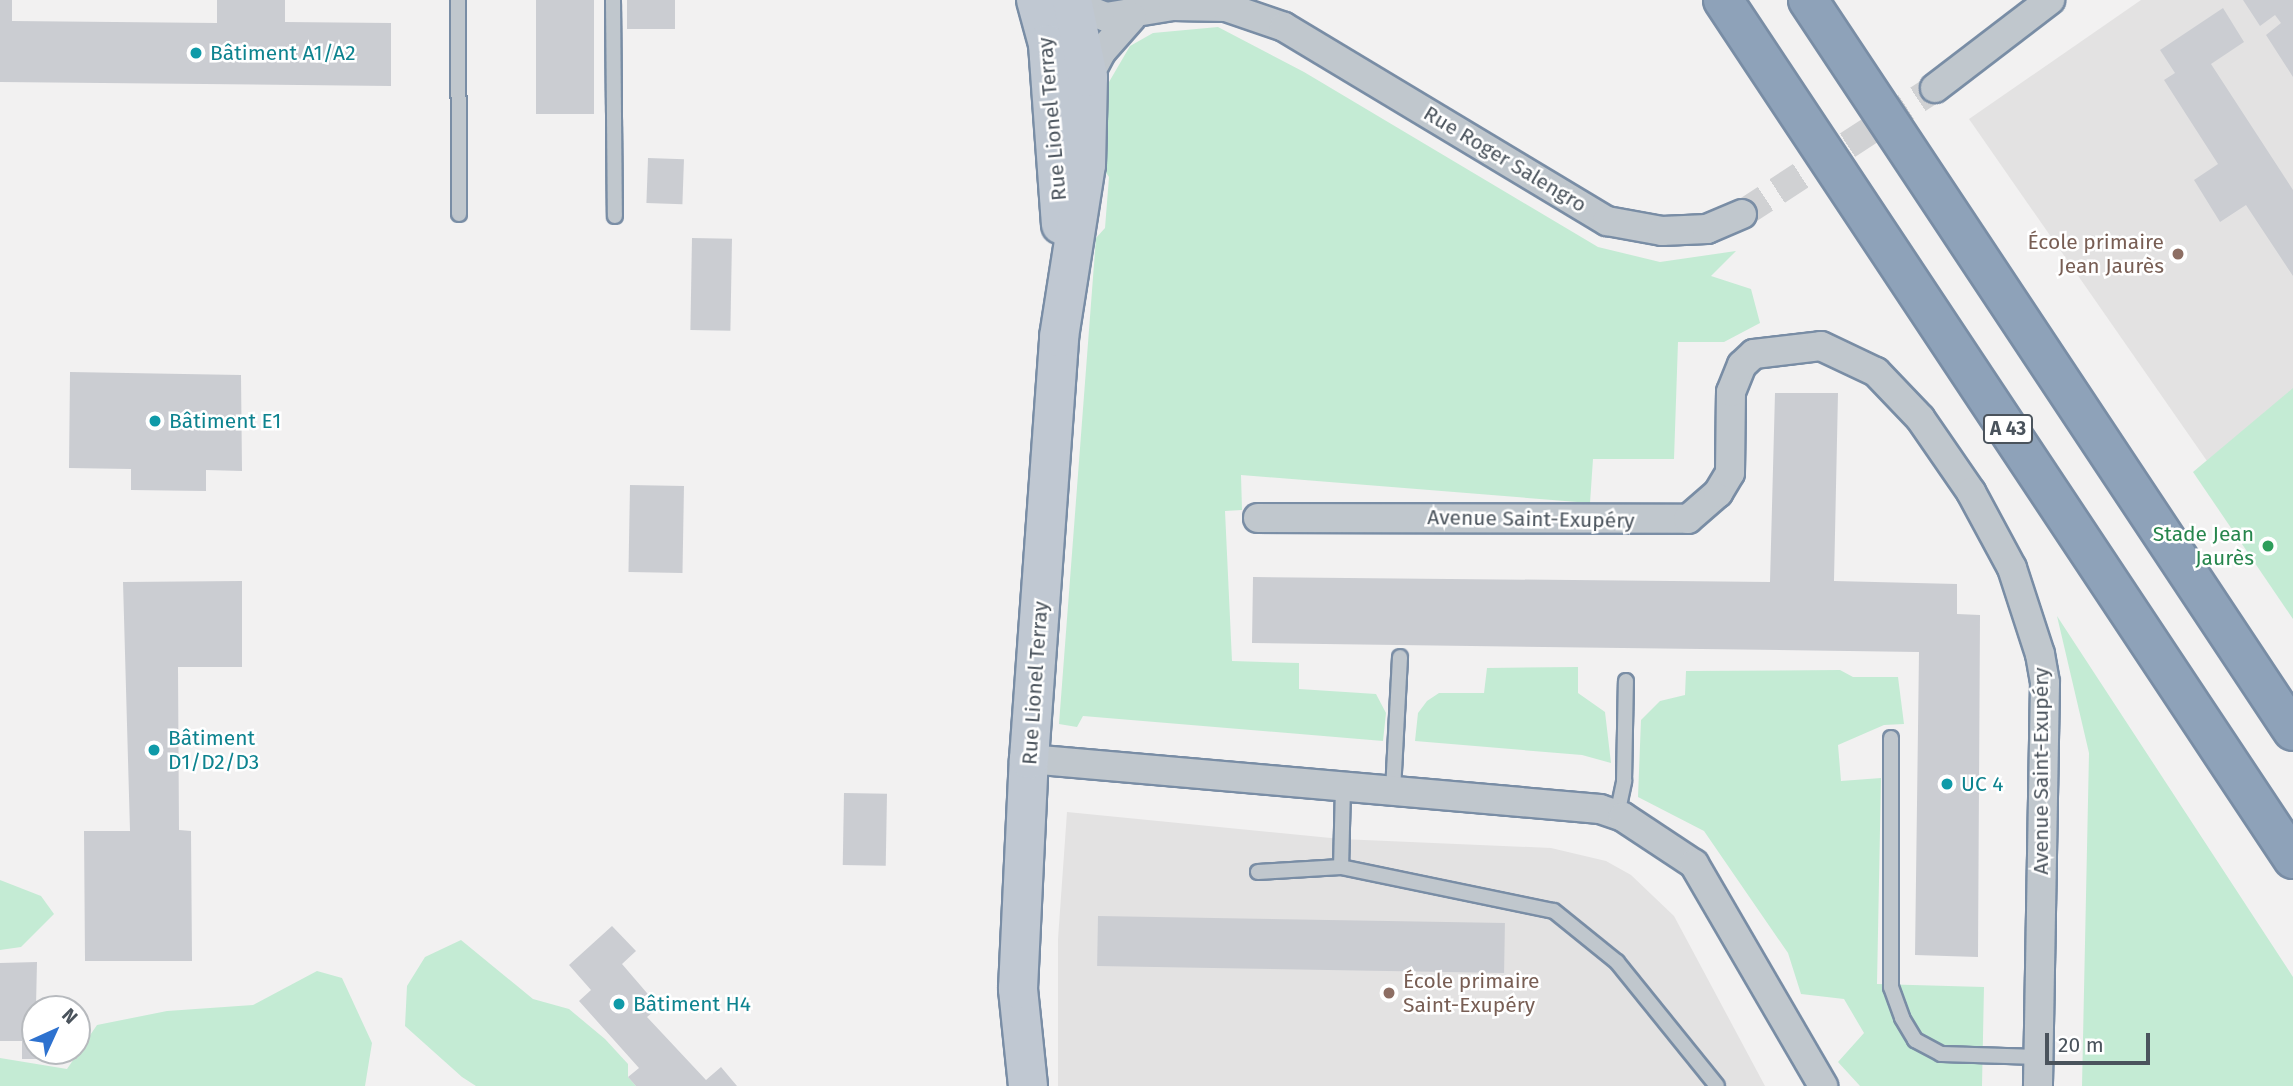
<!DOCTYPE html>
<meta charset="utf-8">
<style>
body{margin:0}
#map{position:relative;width:2293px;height:1086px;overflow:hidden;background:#f2f1f1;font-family:"Fira Sans",sans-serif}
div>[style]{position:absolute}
.education>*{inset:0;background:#e3e2e2}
.green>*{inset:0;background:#c4ebd4}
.building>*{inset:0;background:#cbcdd2;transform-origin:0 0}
.minor-tunnel>*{height:28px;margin-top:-14px;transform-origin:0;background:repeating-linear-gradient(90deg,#d0d1d3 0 28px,transparent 0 42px)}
.roads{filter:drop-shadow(2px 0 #798da5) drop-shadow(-2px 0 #798da5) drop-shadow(0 2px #798da5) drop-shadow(0 -2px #798da5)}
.service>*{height:14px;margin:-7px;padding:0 7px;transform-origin:7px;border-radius:7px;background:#c0c7cd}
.minor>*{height:28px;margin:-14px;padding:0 14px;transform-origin:14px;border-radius:14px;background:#c0c7cd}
.secondary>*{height:38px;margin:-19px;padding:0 19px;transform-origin:19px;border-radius:19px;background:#c0c8d2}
.motorway>*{height:38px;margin:-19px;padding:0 19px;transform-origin:19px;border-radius:19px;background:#8ea2b9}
.dots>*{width:19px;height:19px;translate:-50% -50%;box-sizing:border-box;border:4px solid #fff;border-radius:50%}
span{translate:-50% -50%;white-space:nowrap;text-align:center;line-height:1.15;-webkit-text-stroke:5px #fff;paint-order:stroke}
.shield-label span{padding:2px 5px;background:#fff;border:2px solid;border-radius:5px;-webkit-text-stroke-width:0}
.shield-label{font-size:19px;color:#4a535c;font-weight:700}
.culture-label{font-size:21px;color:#0d838f}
.left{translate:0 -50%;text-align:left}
.street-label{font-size:21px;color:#4a535c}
.education-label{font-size:21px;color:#785e54}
.right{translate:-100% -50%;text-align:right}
.leisure-label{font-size:21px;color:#27864d}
.north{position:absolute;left:21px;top:995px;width:70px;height:70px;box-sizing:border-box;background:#fff;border:2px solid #b7babe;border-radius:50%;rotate:45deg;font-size:19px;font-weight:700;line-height:28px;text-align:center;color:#4a535c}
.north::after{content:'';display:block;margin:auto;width:24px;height:32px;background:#2e72cf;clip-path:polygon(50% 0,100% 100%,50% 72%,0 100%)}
.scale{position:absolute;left:2045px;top:1033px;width:105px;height:32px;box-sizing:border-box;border:4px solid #4a535c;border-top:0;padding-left:9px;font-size:21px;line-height:24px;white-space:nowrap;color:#4a535c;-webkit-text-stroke:5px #fff;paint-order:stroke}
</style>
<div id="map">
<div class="education">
<div style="clip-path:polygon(2141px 0,2293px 0,2293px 389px,2207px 461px,1969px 119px)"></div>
<div style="clip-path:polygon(1067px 812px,1341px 839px,1551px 848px,1606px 861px,1631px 875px,1674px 916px,1765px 1086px,1058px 1086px,1058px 939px)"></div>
</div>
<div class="green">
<div style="clip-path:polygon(1218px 27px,1304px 72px,1598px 247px,1660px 262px,1736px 251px,1711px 276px,1751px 289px,1760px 323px,1724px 342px,1678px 342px,1674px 459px,1593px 459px,1590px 503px,1241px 475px,1242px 510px,1225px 511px,1232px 661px,1299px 663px,1299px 689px,1376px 694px,1386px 713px,1383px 741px,1083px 716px,1077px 727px,1059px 724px,1096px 238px,1105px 228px,1109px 177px,1103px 168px,1109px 82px,1130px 46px,1153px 33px)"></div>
<div style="clip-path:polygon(2293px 388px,2293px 619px,2193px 472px)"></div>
<div style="clip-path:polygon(2057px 616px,2293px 977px,2293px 1086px,2082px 1086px,2089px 753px)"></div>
<div style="clip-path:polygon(1578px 667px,1578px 693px,1605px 712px,1611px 763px,1582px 755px,1415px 741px,1418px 713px,1427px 701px,1439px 693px,1484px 693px,1487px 668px)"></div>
<div style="clip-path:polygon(1840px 670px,1853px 677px,1898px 677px,1904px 724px,1884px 725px,1838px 745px,1841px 781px,1881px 778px,1877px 984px,1984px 987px,1982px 1086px,1860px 1086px,1838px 1062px,1864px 1033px,1844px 999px,1801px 994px,1788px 953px,1704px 831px,1638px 797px,1641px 720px,1660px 701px,1685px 695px,1686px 671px)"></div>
<div style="clip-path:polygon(0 880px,41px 896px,54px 914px,21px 947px,0 950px)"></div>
<div style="clip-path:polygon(461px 940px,533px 999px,569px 1009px,605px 1039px,628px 1064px,628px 1077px,636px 1086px,476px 1086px,462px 1077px,405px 1026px,407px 986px,425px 957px)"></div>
<div style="clip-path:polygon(317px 971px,342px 978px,372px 1043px,365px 1086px,0 1086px,0 1058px,67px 1069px,97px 1025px,167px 1011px,253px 1005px)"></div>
</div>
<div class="building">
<div style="clip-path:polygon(0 0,12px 0,12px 21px,217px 23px,217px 0,285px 0,285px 22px,391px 23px,391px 86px,0 82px)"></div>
<div style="left:536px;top:0;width:58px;height:114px"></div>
<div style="left:627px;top:0;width:48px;height:29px"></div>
<div style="clip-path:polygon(2243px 0,2293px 0,2293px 77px,2266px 35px,2281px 23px,2275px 15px,2260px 26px)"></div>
<div style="clip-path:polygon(2223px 8px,2244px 42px,2211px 64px,2293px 190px,2293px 276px,2246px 205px,2220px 222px,2194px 180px,2218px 164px,2164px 80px,2175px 73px,2160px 50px)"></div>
<div style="left:648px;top:158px;width:36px;height:45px;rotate:2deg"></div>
<div style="left:692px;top:238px;width:40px;height:92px;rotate:1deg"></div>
<div style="clip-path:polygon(70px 372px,241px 375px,242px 471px,206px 470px,206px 491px,131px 490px,131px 469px,69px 468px)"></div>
<div style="clip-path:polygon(1775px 393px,1838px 393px,1834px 581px,1957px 584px,1957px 614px,1980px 615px,1978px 957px,1915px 955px,1919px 652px,1252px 643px,1253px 577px,1770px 582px)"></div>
<div style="left:630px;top:485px;width:54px;height:87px;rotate:1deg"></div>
<div style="clip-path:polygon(242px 581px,242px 667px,178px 667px,179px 830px,191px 831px,192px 961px,85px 961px,84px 831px,130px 831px,123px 582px)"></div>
<div style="left:844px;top:793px;width:43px;height:72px;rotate:1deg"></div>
<div style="left:1098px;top:916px;width:407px;height:50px;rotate:1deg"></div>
<div style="clip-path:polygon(612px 926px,636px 951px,622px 964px,659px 1007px,647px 1017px,706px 1080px,721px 1067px,737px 1086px,636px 1086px,628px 1077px,639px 1068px,579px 1001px,591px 990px,569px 965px)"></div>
<div style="clip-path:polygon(37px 962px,35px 1051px,76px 1051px,77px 1059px,22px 1059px,22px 1041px,0 1041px,0 963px)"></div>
</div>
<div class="minor-tunnel">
<div style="left:1742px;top:214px;width:230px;rotate:-33.1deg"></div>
</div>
<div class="roads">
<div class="service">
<div style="left:458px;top:0;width:214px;rotate:89.7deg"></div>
<div style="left:613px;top:0;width:216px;rotate:89.5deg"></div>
<div style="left:1891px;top:738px;width:249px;rotate:90deg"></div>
<div style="left:1891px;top:987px;width:33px;rotate:70deg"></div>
<div style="left:1902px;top:1018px;width:26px;rotate:59deg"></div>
<div style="left:1915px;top:1040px;width:30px;rotate:28deg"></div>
<div style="left:1941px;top:1054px;width:98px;rotate:1.8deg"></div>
<div style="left:1343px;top:787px;width:80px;rotate:91.4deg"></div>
<div style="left:1341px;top:867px;width:217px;rotate:11.7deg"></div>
<div style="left:1554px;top:911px;width:81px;rotate:39deg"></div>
<div style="left:1617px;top:962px;width:159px;rotate:51.1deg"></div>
<div style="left:1393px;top:791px;width:134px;rotate:-87deg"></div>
<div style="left:1617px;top:815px;width:35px;rotate:-78deg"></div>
<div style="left:1624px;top:781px;width:100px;rotate:-88.9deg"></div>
<div style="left:1258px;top:872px;width:83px;rotate:-3.4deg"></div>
</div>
<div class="minor">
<div style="left:1063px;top:0;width:46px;rotate:21.6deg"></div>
<div style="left:1106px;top:17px;width:68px;rotate:-9.3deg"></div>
<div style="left:1173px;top:6px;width:53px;rotate:1.1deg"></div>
<div style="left:1226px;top:7px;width:61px;rotate:19deg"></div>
<div style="left:1284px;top:27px;width:377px;rotate:31deg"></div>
<div style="left:1607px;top:221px;width:56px;rotate:10.3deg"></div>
<div style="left:1662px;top:231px;width:45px;rotate:-2.5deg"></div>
<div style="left:1707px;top:229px;width:38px;rotate:-23deg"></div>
<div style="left:1088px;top:77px;width:30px;rotate:-62deg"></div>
<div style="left:1102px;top:51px;width:45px;rotate:-48.6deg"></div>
<div style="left:1935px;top:88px;width:145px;rotate:-37.4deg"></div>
<div style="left:1258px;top:518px;width:430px;rotate:0.1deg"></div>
<div style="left:1688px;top:519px;width:40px;rotate:-41deg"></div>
<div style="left:1718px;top:493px;width:23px;rotate:-59deg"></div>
<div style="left:1730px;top:473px;width:81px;rotate:-89.3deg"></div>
<div style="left:1731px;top:392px;width:29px;rotate:-68deg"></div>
<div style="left:1742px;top:365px;width:16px;rotate:-43deg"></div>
<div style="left:1754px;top:354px;width:67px;rotate:-6.8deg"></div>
<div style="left:1821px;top:346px;width:61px;rotate:25.3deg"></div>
<div style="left:1876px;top:372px;width:64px;rotate:46.3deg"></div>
<div style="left:1920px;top:418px;width:90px;rotate:55.4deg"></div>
<div style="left:1971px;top:492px;width:86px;rotate:61.7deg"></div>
<div style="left:2012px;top:568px;width:90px;rotate:72deg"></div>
<div style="left:2040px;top:654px;width:29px;rotate:80deg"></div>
<div style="left:2045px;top:683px;width:403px;rotate:91deg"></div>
<div style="left:1029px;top:759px;width:573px;rotate:5deg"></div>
<div style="left:1600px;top:809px;width:24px;rotate:19deg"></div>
<div style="left:1623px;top:817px;width:85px;rotate:33.5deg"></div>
<div style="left:1694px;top:864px;width:257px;rotate:59.8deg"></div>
</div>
<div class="secondary">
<div style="left:1036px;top:0;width:46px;rotate:74.7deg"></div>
<div style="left:1048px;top:44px;width:181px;rotate:85.9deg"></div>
<div style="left:1028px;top:1086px;width:98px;rotate:-95.9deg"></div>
<div style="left:1018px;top:989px;width:230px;rotate:-87.3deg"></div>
<div style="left:1029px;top:759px;width:423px;rotate:-85.9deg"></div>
<div style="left:1059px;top:337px;width:174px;rotate:-81.1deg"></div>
<div style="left:1086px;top:165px;width:88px;rotate:-88.7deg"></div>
<div style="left:1088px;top:77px;width:79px;rotate:-101.7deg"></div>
</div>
<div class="motorway">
<div style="left:1723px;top:0;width:1031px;rotate:56.43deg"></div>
<div style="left:1808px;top:0;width:877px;rotate:56.44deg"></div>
</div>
</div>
<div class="dots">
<div style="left:196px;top:53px;background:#0f9aa8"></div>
<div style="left:2178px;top:254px;background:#8d6e63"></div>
<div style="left:155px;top:421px;background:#0f9aa8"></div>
<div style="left:2268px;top:546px;background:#2e9e5b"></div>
<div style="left:154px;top:750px;background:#0f9aa8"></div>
<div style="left:1947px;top:784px;background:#0f9aa8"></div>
<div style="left:1389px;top:993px;background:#8d6e63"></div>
<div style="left:619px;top:1004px;background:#0f9aa8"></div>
</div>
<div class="shield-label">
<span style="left:2008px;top:429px">A 43</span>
</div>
<div class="culture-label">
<span class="left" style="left:210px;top:53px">Bâtiment A1/A2</span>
<span class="left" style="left:169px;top:421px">Bâtiment E1</span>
<span class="left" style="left:168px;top:750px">Bâtiment<br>D1/D2/D3</span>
<span class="left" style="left:1961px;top:784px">UC 4</span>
<span class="left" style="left:633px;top:1004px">Bâtiment H4</span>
</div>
<div class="street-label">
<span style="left:1052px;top:119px;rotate:-95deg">Rue Lionel Terray</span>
<span style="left:1505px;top:159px;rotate:31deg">Rue Roger Salengro</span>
<span style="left:1531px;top:519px;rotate:1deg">Avenue Saint-Exupéry</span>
<span style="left:1035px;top:683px;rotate:-86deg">Rue Lionel Terray</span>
<span style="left:2041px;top:771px;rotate:-90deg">Avenue Saint-Exupéry</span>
</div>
<div class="education-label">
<span class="right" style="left:2164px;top:254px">École primaire<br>Jean Jaurès</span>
<span class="left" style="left:1403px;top:993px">École primaire<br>Saint-Exupéry</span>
</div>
<div class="leisure-label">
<span class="right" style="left:2254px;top:546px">Stade Jean<br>Jaurès</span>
</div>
<div class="north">N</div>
<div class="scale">20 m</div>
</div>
